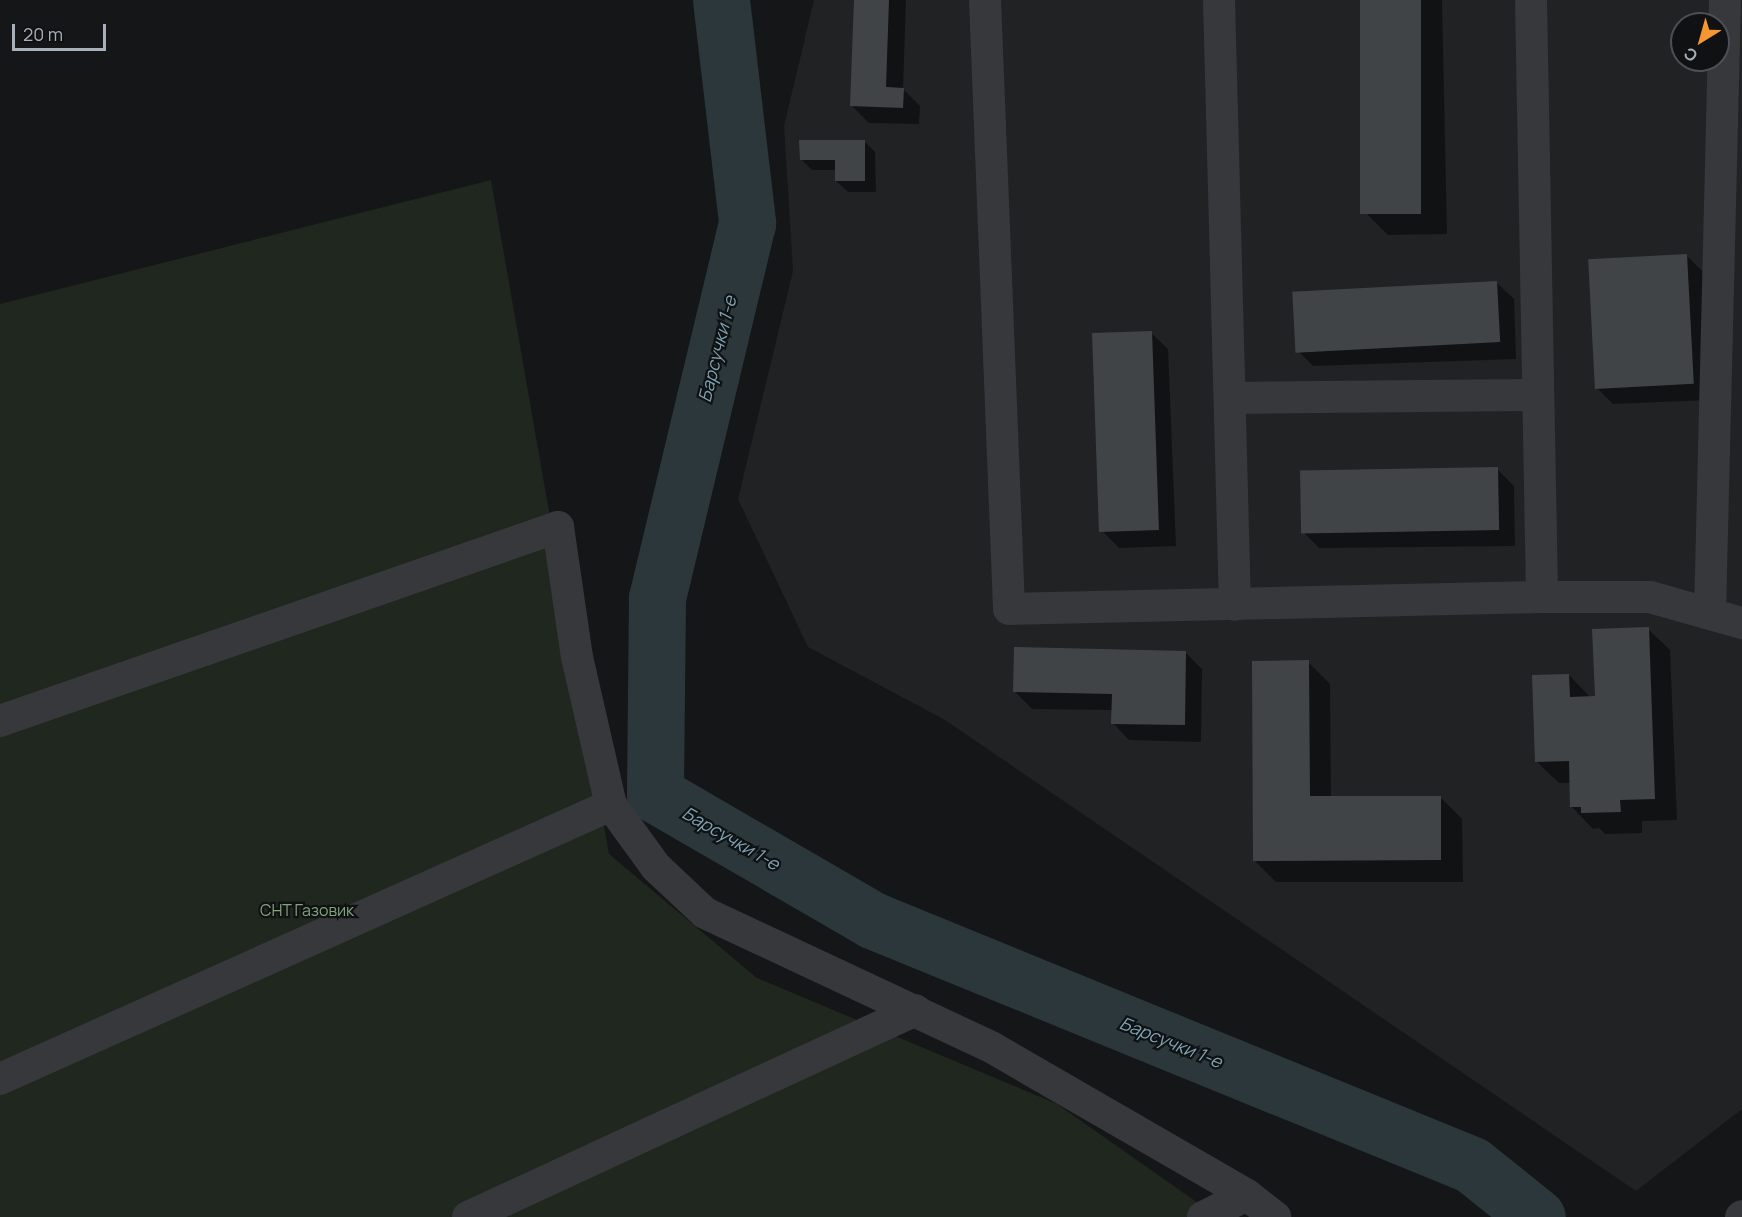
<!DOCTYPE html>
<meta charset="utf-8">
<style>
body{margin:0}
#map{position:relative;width:1742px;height:1217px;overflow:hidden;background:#151617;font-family:Manrope,sans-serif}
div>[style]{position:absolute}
.built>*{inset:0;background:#212224}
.green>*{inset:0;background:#1f271f}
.shadow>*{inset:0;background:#0007}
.river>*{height:57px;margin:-28.5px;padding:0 28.5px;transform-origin:28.5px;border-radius:28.5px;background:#2b373b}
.building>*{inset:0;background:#414447;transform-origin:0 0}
.minor>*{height:32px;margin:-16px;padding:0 16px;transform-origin:16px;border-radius:16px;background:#36383c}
span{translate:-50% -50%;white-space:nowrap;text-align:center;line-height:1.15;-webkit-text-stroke:4.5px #101112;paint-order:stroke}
.park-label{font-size:16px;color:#81a37e}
.water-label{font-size:18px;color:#7ea2b3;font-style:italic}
.north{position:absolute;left:1670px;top:12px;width:60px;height:60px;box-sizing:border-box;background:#101112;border:2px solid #4c5054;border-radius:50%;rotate:217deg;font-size:16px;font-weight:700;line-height:24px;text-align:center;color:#a7afb8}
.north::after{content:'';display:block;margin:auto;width:21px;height:27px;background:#f49631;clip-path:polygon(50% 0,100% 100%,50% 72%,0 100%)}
.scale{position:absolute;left:12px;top:24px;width:94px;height:27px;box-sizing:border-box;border:3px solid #a7afb8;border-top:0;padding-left:8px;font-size:18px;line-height:21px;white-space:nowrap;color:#a7afb8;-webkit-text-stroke:4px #101112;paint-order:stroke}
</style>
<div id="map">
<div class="built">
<div style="clip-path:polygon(evenodd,814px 0,1742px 0,1742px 1109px,1636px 1191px,945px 720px,808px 647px,738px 499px,793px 271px,784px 126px,814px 0,1682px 24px,1718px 24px,1718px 60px,1682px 60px,1682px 24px)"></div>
</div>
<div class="green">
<div style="clip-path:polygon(491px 180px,609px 854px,757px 978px,1057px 1104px,1218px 1217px,0 1217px,0 304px)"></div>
</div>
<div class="shadow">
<div style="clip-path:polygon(855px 0,906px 0,903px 89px,920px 106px,919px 124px,869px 123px,852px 106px)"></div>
<div style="clip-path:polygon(1361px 0,1442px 0,1447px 234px,1388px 235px,1366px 213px)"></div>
<div style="clip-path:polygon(864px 141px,875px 152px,876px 192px,848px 192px,836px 181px,836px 170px,812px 170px,801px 159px)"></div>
<div style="clip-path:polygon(1686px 255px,1703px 272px,1709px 400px,1613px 404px,1596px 387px)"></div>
<div style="clip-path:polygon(1497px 283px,1514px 299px,1516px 359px,1313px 366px,1296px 349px)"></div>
<div style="clip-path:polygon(1151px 333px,1168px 349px,1176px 546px,1119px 548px,1102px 531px)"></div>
<div style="clip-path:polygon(1497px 469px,1514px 486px,1515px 546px,1319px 548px,1302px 531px)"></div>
<div style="clip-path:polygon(1648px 629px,1670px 650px,1677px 820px,1642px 821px,1642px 833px,1605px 834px,1599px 828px,1593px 829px,1572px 807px,1571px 783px,1559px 783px,1537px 762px,1569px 675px,1591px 698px,1596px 698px)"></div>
<div style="clip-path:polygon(1185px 652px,1202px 669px,1201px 742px,1129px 740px,1113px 723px,1113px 710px,1032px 709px,1015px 692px)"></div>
<div style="clip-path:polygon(1308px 662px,1330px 684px,1331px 797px,1440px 797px,1462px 819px,1463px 882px,1276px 882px,1254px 860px)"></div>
</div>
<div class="river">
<div style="left:721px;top:0;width:225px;rotate:83.3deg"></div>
<div style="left:747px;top:223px;width:386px;rotate:103.5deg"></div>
<div style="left:657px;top:598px;width:196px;rotate:90.6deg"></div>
<div style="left:655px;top:794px;width:251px;rotate:30.1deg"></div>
<div style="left:872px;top:920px;width:648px;rotate:22.21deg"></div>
<div style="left:1472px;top:1165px;width:83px;rotate:38.7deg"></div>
</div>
<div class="building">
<div style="clip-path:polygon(854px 0,889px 0,886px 87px,904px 88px,903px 108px,850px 106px)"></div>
<div style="left:1360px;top:0;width:61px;height:214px"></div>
<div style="clip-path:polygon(799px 140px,865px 140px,865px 181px,835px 181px,835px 160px,800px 160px)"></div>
<div style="left:1687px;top:254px;width:130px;height:99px;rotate:87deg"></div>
<div style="left:1497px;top:281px;width:61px;height:205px;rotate:87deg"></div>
<div style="left:1152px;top:331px;width:199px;height:60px;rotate:88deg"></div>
<div style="left:1498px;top:467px;width:63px;height:198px;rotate:89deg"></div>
<div style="clip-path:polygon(1649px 627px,1655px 799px,1620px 800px,1621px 812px,1581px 813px,1581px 807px,1570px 807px,1569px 761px,1535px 762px,1532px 675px,1569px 674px,1570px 697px,1595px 696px,1592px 629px)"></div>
<div style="clip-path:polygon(1014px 647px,1186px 651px,1185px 725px,1111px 724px,1112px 694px,1013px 692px)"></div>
<div style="clip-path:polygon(1309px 660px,1310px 796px,1441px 796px,1441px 860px,1253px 861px,1252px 661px)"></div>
</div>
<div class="minor">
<div style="left:985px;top:0;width:609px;rotate:87.74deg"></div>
<div style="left:1009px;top:609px;width:533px;rotate:-1.29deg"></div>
<div style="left:1219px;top:0;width:605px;rotate:88.49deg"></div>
<div style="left:1531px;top:0;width:597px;rotate:88.94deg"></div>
<div style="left:1542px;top:597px;width:108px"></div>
<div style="left:1650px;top:597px;width:96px;rotate:15.8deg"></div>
<div style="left:1230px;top:398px;width:308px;rotate:-0.6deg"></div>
<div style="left:1710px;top:614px;width:614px;rotate:-88.6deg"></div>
<div style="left:0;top:721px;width:591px;rotate:-19.17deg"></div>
<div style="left:558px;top:527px;width:131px;rotate:81.7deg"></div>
<div style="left:577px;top:657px;width:152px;rotate:77.1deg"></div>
<div style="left:611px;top:805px;width:77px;rotate:54deg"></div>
<div style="left:656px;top:867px;width:67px;rotate:43.2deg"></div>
<div style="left:705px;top:913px;width:316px;rotate:25.1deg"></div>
<div style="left:991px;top:1047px;width:296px;rotate:30deg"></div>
<div style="left:1247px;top:1195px;width:36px;rotate:38deg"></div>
<div style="left:0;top:1079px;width:670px;rotate:-24.15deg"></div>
<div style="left:468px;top:1217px;width:493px;rotate:-24.8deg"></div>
<div style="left:1203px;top:1217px;width:49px;rotate:-26.6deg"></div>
<div style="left:1741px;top:1217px;width:1px;rotate:-45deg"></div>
</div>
<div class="park-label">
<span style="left:307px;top:910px">СНТ Газовик</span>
</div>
<div class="water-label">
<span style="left:717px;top:349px;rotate:-76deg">Барсучки 1-е</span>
<span style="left:731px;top:838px;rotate:30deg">Барсучки 1-е</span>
<span style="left:1171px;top:1042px;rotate:22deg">Барсучки 1-е</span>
</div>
<div class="north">С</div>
<div class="scale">20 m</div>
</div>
